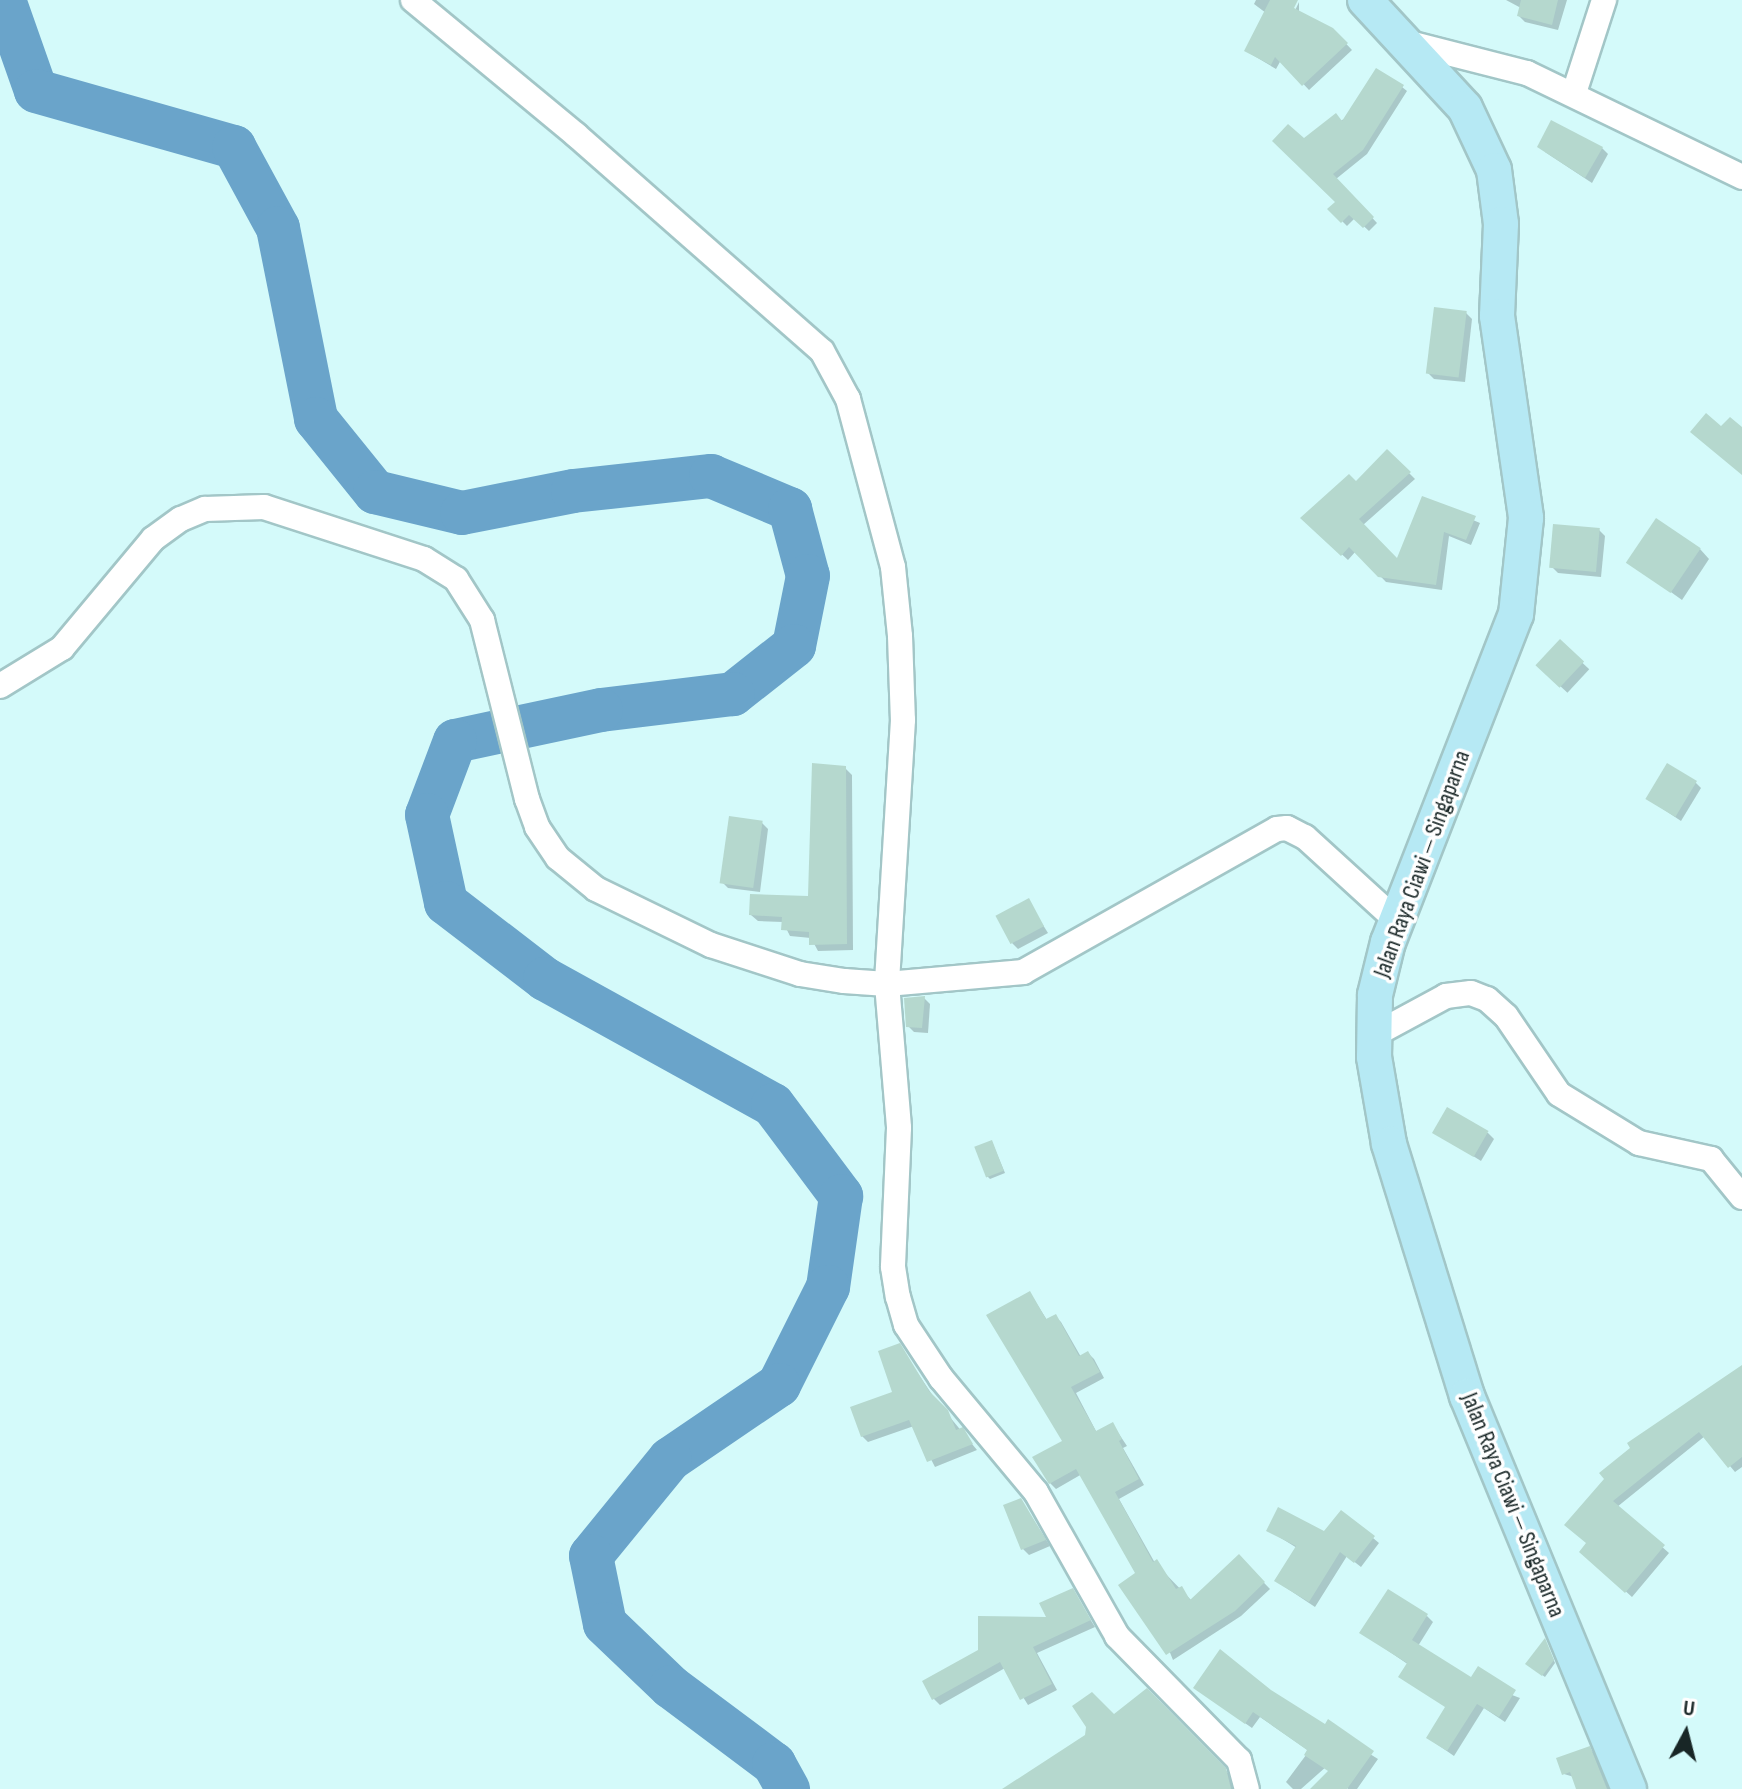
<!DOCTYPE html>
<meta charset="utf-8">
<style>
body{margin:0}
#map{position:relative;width:1742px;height:1789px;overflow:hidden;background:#d4fafa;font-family:"Sofia Sans Condensed",sans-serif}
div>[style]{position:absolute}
.shadow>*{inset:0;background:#0003;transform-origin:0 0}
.river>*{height:44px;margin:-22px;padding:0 22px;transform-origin:22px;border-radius:22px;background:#6aa4ca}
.building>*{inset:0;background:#b5d8ce;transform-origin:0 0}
.roads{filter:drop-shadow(2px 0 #a2c6c7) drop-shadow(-2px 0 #a2c6c7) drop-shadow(0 2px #a2c6c7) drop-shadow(0 -2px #a2c6c7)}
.street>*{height:24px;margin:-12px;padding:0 12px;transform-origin:12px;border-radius:12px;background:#fff}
.secondary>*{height:34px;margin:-17px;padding:0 17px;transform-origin:17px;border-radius:17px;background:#b6e9f4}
span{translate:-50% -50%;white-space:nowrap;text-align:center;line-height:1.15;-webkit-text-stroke:7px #fff;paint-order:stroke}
.street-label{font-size:24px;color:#182626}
.north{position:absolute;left:1646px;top:1693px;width:80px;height:80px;-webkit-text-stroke:6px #fff;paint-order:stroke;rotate:7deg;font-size:22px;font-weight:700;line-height:32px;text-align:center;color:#182626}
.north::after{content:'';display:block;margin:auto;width:28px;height:36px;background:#182626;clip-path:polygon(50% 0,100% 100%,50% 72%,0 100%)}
</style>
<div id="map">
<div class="shadow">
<div style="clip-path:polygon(1256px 0,1295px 0,1292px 17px,1299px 2px,1299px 13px,1333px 30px,1352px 50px,1309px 90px,1281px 60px,1276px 69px,1246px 51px,1266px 13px,1254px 4px)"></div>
<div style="clip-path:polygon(1506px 0,1567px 0,1558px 30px,1525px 22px,1519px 16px,1521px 8px)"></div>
<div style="clip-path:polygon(1402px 87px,1407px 91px,1367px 154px,1336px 179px,1377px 223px,1369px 231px,1355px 218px,1347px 226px,1330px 209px,1337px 202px,1304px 141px)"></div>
<div style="clip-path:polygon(1602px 148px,1608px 154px,1592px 183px,1545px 152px)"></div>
<div style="clip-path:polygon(1466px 313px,1472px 319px,1465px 382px,1434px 379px,1428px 373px)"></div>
<div style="clip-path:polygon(1387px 451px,1415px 479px,1363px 525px,1398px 562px,1423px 499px,1480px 523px,1471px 545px,1449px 536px,1442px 590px,1386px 582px,1356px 551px,1348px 560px,1303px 518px,1356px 484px)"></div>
<div style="clip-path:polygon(1599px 530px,1605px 536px,1601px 577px,1558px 573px,1552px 567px)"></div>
<div style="clip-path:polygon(1700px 549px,1709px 559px,1682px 600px,1629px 562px)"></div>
<div style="left:1560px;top:642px;width:40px;height:32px;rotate:43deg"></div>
<div style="clip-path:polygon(845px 768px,852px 775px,853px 950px,818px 951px,811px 938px,790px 936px,783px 922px,758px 921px,751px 915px,810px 898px)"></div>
<div style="clip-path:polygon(1695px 782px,1701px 788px,1681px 821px,1648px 799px)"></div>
<div style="clip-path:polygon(762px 823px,768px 829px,760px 892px,728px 888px,722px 882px)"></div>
<div style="clip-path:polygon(1028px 901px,1048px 933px,1018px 949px,1012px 943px)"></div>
<div style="clip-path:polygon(924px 998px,930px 1004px,928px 1033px,914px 1032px,908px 1026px)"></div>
<div style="clip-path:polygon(1435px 1132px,1488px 1133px,1494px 1139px,1481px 1161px)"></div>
<div style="clip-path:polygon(992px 1142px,1005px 1173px,990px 1179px,987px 1176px)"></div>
<div style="clip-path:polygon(1030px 1293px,1047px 1320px,1055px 1316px,1061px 1322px,1081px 1357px,1088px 1353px,1094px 1359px,1104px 1378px,1076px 1393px,1097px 1433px,1113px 1425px,1127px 1446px,1123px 1448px,1144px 1485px,1119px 1499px,1155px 1563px,1192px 1601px,1239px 1557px,1270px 1589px,1241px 1616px,1173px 1660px,1138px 1574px,1082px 1474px,1056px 1489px,1050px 1483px,1065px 1441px)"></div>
<div style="clip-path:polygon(899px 1345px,935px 1399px,977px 1450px,935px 1467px,914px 1426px,868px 1442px,862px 1436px,895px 1393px)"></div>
<div style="clip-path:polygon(1742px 1369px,1742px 1467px,1735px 1472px,1705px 1436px,1617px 1507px,1669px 1553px,1632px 1597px,1582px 1552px,1588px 1544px,1573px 1530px)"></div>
<div style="clip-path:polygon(1021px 1500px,1050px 1546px,1029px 1555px,1023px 1549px)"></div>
<div style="clip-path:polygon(1268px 1530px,1373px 1538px,1379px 1543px,1361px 1567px,1347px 1556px,1315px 1607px,1276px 1581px,1297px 1548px)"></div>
<div style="clip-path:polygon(1072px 1590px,1095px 1627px,1037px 1653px,1057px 1690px,1028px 1705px,1005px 1668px,940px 1705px,934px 1699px,924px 1682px,1049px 1619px)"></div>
<div style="clip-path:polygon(1427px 1616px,1433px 1622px,1418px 1646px,1472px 1680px,1520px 1698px,1505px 1722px,1484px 1708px,1454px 1756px,1428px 1738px,1447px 1708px,1409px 1665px,1362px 1633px)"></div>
<div style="clip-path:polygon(1545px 1641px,1555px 1663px,1545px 1677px,1530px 1666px)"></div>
<div style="clip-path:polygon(1147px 1690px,1231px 1776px,1234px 1789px,1018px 1789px)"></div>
<div style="clip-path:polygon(1270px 1692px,1378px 1759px,1357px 1789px,1348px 1789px,1327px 1766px,1301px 1789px,1293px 1789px,1286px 1782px,1309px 1751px,1260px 1717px,1252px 1728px,1202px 1693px)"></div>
<div style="clip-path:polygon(1589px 1748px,1594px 1753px,1610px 1789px,1578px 1789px,1574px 1777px,1564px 1774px)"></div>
</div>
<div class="river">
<div style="left:4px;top:0;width:96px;rotate:70.6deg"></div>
<div style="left:36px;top:91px;width:206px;rotate:15.8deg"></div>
<div style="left:234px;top:147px;width:92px;rotate:61.5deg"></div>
<div style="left:278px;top:228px;width:195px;rotate:78.7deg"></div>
<div style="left:316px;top:419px;width:94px;rotate:51.1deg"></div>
<div style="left:375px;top:492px;width:89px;rotate:13.6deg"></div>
<div style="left:462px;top:513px;width:113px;rotate:-11.2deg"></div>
<div style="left:573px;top:491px;width:139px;rotate:-6.2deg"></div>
<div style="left:711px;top:476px;width:86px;rotate:22.7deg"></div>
<div style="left:790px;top:509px;width:69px;rotate:75deg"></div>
<div style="left:808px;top:576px;width:71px;rotate:101.3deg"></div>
<div style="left:794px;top:646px;width:78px;rotate:141.8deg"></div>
<div style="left:733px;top:694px;width:133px;rotate:173.1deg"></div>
<div style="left:601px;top:710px;width:149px;rotate:168deg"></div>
<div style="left:455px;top:741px;width:79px;rotate:110.7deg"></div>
<div style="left:427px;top:815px;width:90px;rotate:77.8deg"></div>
<div style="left:446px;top:903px;width:125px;rotate:37.5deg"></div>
<div style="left:545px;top:979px;width:260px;rotate:28.9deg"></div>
<div style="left:773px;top:1105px;width:114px;rotate:53.2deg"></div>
<div style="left:841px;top:1196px;width:92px;rotate:98.1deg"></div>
<div style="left:828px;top:1287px;width:110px;rotate:116.6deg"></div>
<div style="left:779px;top:1385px;width:132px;rotate:145.8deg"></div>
<div style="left:670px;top:1459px;width:125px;rotate:129.2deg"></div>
<div style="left:591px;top:1556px;width:69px;rotate:78.4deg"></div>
<div style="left:605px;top:1624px;width:91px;rotate:43.7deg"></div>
<div style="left:671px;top:1687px;width:129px;rotate:36.8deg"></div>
<div style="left:774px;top:1764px;width:29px;rotate:61deg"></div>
</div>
<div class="building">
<div style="clip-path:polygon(1270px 0,1298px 0,1294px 8px,1333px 28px,1348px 43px,1302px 86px,1275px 57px,1271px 65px,1244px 51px)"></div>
<div style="clip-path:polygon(1521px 0,1558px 0,1552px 25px,1517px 16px)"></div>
<div style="clip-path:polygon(1376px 68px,1404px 85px,1363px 150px,1333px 174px,1374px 217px,1363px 228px,1349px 215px,1341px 223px,1327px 209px,1335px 202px,1272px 141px,1288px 124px,1304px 138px,1336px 113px,1342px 121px)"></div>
<div style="clip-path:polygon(1551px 120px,1603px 147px,1585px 178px,1537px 147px)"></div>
<div style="left:1434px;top:307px;width:33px;height:67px;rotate:7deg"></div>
<div style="clip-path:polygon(1706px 413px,1721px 426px,1730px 417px,1742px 427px,1742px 475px,1690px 432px)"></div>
<div style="clip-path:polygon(1387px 449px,1411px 472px,1359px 519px,1397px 558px,1422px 496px,1476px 516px,1466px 540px,1444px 532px,1436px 585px,1378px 577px,1349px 547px,1341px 556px,1300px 518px,1349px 474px,1356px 481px)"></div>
<div style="left:1656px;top:518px;width:54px;height:54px;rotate:34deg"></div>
<div style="left:1553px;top:524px;width:47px;height:44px;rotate:5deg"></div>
<div style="left:1560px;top:639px;width:33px;height:36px;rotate:43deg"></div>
<div style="clip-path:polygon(812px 763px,846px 766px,847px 944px,809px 945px,809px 932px,781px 930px,782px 917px,749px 915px,750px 894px,808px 896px)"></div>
<div style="left:1667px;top:763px;width:35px;height:42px;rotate:31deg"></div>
<div style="left:729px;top:816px;width:34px;height:68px;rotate:8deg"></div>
<div style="left:1029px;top:898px;width:32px;height:38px;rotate:62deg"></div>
<div style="clip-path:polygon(925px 996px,922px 1028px,906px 1027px,904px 998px)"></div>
<div style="left:1447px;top:1107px;width:48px;height:30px;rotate:30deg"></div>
<div style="left:992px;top:1140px;width:33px;height:19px;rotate:69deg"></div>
<div style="clip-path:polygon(1030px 1291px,1046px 1319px,1056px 1314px,1079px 1356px,1088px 1351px,1100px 1372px,1071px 1387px,1096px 1431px,1113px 1422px,1122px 1439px,1119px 1441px,1139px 1479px,1115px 1492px,1153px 1562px,1157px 1559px,1176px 1589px,1182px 1586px,1190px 1600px,1239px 1554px,1265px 1582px,1235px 1611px,1166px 1655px,1118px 1585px,1135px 1573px,1076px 1469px,1049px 1484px,1032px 1457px,1062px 1441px,986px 1315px)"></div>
<div style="clip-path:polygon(900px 1343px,929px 1391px,948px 1410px,956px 1430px,963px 1427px,973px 1444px,927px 1462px,909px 1420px,861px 1437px,850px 1407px,892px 1392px,878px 1351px)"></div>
<div style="clip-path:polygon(1742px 1365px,1742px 1457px,1728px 1468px,1699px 1432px,1613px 1501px,1665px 1545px,1625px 1593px,1579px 1552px,1586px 1543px,1564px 1525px,1604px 1479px,1599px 1473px,1630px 1448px,1627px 1443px)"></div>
<div style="clip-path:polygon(1021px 1498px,1046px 1540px,1021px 1550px,1003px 1505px)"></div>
<div style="clip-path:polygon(1278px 1507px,1324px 1531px,1341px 1510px,1375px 1536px,1354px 1563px,1340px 1552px,1309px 1602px,1274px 1581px,1296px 1546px,1266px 1531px)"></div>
<div style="clip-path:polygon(1073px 1588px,1091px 1620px,1033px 1647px,1052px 1684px,1020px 1700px,1000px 1662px,932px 1700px,922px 1681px,978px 1650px,978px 1616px,1046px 1617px,1039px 1603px)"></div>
<div style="clip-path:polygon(1388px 1589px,1428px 1614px,1412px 1640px,1471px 1677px,1478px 1666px,1516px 1690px,1499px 1717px,1477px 1704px,1447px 1751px,1426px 1738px,1445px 1707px,1398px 1677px,1407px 1663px,1359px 1633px)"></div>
<div style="clip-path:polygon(1545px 1638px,1554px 1660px,1542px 1676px,1525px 1664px)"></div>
<div style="clip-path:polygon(1220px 1649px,1271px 1690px,1325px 1724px,1328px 1719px,1374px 1751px,1347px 1789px,1310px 1789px,1328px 1771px,1304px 1755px,1307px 1750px,1253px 1712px,1245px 1724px,1193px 1688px)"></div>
<div style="clip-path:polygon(1147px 1688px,1226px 1768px,1231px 1789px,1002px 1789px,1085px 1735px,1086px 1727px,1072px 1706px,1092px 1692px,1114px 1714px)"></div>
<div style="clip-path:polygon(1590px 1746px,1607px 1789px,1576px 1789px,1570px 1772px,1562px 1775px,1556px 1758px)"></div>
</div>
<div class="roads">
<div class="street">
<div style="left:413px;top:0;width:212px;rotate:39.6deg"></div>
<div style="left:576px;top:135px;width:327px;rotate:41.3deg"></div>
<div style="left:822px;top:351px;width:55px;rotate:61.6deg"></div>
<div style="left:848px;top:399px;width:174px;rotate:75deg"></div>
<div style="left:893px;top:567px;width:69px;rotate:84.2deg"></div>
<div style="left:900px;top:636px;width:84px;rotate:88deg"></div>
<div style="left:903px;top:720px;width:264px;rotate:93.5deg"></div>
<div style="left:887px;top:984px;width:144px;rotate:85.2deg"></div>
<div style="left:899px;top:1128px;width:139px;rotate:92.5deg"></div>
<div style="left:893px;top:1267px;width:30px;rotate:81deg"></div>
<div style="left:898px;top:1297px;width:29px;rotate:74deg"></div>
<div style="left:906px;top:1325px;width:64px;rotate:56.6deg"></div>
<div style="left:941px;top:1378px;width:148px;rotate:50.2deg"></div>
<div style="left:1036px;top:1492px;width:165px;rotate:60.6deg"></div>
<div style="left:1117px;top:1636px;width:174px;rotate:45.5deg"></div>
<div style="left:1239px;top:1760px;width:30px;rotate:75deg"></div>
<div style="left:1405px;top:42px;width:126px;rotate:14.3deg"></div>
<div style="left:1527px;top:73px;width:239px;rotate:25.8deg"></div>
<div style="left:1574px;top:93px;width:98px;rotate:-72.1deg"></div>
<div style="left:0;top:686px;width:73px;rotate:-31.5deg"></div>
<div style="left:62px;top:648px;width:142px;rotate:-50.1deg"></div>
<div style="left:153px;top:539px;width:34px;rotate:-36deg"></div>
<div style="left:181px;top:519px;width:26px;rotate:-23deg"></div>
<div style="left:205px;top:509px;width:59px;rotate:-1.9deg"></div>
<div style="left:264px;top:507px;width:168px;rotate:18deg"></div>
<div style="left:424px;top:559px;width:38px;rotate:32deg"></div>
<div style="left:456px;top:579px;width:49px;rotate:57.6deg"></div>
<div style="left:482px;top:620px;width:185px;rotate:75.9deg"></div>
<div style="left:527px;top:799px;width:30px;rotate:70deg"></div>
<div style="left:537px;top:827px;width:37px;rotate:56deg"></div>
<div style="left:558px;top:858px;width:49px;rotate:39.2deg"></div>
<div style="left:596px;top:889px;width:128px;rotate:26deg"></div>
<div style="left:711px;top:945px;width:94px;rotate:18deg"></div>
<div style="left:800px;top:974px;width:45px;rotate:9deg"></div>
<div style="left:844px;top:981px;width:43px;rotate:4deg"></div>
<div style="left:887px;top:984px;width:137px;rotate:-5deg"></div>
<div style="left:1023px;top:972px;width:291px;rotate:-29.4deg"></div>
<div style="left:1277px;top:829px;width:10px;rotate:-6deg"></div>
<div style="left:1287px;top:828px;width:20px;rotate:27deg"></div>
<div style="left:1305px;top:837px;width:123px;rotate:42.4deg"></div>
<div style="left:1374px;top:1035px;width:82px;rotate:-28.4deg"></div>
<div style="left:1446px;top:996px;width:25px;rotate:-7deg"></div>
<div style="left:1471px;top:993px;width:17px;rotate:21deg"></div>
<div style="left:1487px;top:999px;width:25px;rotate:42deg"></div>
<div style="left:1506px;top:1016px;width:94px;rotate:55.8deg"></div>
<div style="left:1559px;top:1094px;width:94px;rotate:31.5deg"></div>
<div style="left:1639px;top:1143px;width:74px;rotate:12.5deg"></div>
<div style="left:1711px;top:1159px;width:49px;rotate:50.8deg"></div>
</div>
<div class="secondary">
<div style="left:1365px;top:0;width:147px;rotate:47.2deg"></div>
<div style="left:1465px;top:108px;width:68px;rotate:64.9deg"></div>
<div style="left:1494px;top:170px;width:54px;rotate:82.6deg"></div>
<div style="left:1501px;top:224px;width:92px;rotate:92.5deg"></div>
<div style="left:1497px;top:316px;width:204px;rotate:81.8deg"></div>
<div style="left:1526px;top:518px;width:97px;rotate:95.9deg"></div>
<div style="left:1516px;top:614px;width:352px;rotate:111.3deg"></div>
<div style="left:1388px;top:942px;width:55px;rotate:103.8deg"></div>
<div style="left:1375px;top:995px;width:62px;rotate:90.9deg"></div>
<div style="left:1374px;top:1057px;width:88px;rotate:80.2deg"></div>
<div style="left:1389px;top:1144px;width:264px;rotate:72.8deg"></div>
<div style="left:1467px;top:1396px;width:425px;rotate:67.6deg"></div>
</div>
</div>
<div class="street-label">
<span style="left:1422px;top:864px;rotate:-70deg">Jalan Raya Ciawi — Singaparna</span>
<span style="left:1513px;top:1505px;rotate:68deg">Jalan Raya Ciawi — Singaparna</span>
</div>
<div class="north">U</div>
</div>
